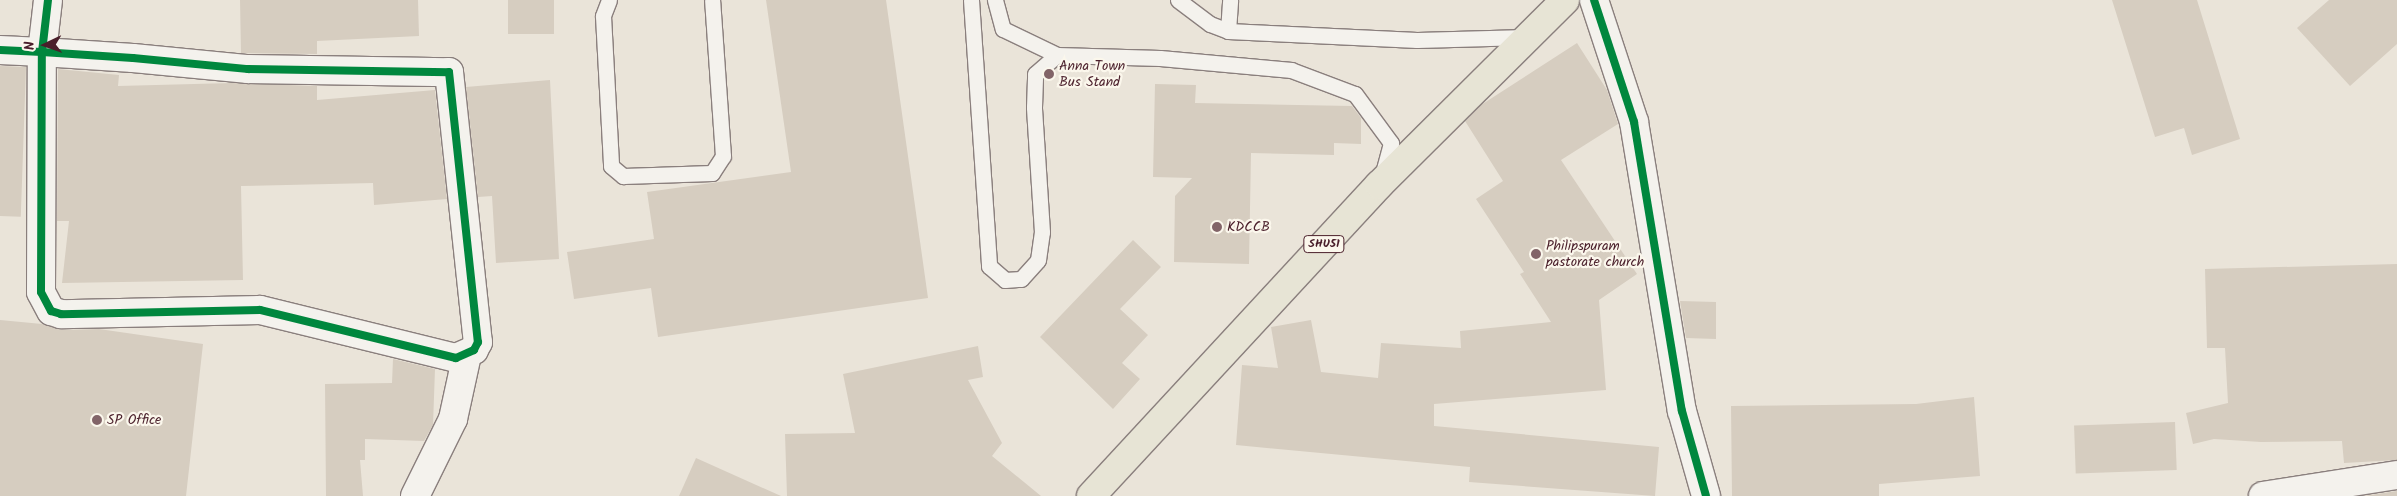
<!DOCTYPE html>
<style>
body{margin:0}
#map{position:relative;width:2397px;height:496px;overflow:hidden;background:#eae4d9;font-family:Kalam,sans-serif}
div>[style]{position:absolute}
.building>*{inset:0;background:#d6cdc0;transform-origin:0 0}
.roads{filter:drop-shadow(1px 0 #8a7f7d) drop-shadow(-1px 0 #8a7f7d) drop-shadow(0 1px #8a7f7d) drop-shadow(0 -1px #8a7f7d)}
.lane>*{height:15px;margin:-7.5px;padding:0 7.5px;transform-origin:7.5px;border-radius:7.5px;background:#f4f2ed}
.street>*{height:28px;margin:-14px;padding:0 14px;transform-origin:14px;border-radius:14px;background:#f4f2ed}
.primary>*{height:28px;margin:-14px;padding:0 14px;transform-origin:14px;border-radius:14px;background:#e7e4d5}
.cycleway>*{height:8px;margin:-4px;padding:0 4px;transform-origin:4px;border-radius:4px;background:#00873e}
.dots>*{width:14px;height:14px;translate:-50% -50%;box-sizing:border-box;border:2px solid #fbf7ec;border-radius:50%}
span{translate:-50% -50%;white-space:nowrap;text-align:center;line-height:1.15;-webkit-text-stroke:4.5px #fbf7ec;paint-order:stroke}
.shield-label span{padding:1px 4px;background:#fbf7ec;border:1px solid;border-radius:4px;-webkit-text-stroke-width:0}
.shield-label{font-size:12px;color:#4a1f2b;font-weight:700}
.poi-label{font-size:14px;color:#4a1f2b}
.left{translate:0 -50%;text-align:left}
.north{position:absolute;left:20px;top:20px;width:50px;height:50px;-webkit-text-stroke:4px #fbf7ec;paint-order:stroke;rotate:267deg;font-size:14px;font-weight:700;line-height:20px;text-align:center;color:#4a1f2b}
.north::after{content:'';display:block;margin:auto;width:18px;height:22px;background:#4a1f2b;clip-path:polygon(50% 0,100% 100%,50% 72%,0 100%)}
</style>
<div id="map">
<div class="building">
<div style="clip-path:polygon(240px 0,418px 0,419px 36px,317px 41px,317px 54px,241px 53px)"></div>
<div style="left:508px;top:0;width:46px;height:34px"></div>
<div style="clip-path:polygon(766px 0,886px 0,928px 298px,658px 337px,651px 288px,574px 299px,567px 252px,654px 239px,647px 192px,791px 172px)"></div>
<div style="clip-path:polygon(2112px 0,2197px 0,2240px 139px,2192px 155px,2184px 128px,2155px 137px)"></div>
<div style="clip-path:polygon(2329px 0,2397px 0,2397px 44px,2350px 86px,2297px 28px)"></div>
<div style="clip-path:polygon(1577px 43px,1607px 90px,1618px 124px,1561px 160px,1637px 274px,1599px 300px,1606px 390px,1434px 404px,1434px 426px,1659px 447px,1655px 496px,1469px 482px,1470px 467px,1236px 445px,1242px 365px,1278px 368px,1271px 327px,1311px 320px,1321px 372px,1378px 378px,1381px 343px,1461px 348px,1460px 331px,1551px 322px,1520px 274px,1524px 272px,1476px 199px,1503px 181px,1465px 121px,1481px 105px)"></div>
<div style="left:0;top:66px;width:26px;height:150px;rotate:2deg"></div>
<div style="clip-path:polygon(58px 69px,119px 75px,118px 86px,232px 83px,317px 86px,317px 100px,435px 90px,447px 199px,374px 205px,373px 183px,241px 186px,243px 280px,62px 283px,69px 221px,57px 221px)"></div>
<div style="clip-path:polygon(550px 80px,559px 259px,496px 263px,492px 196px,478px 197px,466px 87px)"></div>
<div style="clip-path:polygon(1155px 84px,1196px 85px,1195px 103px,1352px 106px,1361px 118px,1361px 144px,1334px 143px,1334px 155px,1251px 153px,1249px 264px,1174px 262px,1175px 196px,1192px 178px,1153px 177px)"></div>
<div style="clip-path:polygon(1133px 240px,1161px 267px,1120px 309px,1148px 335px,1122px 363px,1140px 379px,1113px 409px,1040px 337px)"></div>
<div style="clip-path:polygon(2397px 264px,2397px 460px,2344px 463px,2342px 441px,2261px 442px,2214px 439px,2193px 444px,2186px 413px,2228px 403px,2225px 348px,2207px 348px,2205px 269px)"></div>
<div style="clip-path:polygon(1680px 301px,1716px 302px,1716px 339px,1686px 338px)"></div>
<div style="clip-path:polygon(0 320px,42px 324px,61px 330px,99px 329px,203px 344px,186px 496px,0 496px)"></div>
<div style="clip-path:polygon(978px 346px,983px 377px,968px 380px,1002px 443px,992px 456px,1041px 496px,787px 496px,785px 434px,855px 433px,843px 374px)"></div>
<div style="clip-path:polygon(393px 359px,435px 369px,433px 425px,424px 441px,365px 439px,365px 460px,360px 460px,363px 496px,326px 496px,325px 384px,392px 383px)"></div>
<div style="clip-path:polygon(1974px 397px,1980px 476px,1879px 484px,1879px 496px,1732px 496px,1731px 406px,1916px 404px)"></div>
<div style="left:2175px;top:422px;width:48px;height:101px;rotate:88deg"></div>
<div style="clip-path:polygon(696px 458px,781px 496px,679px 496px)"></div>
<div style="clip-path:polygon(2397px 491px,2397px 496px,2364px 496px)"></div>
</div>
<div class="roads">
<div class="lane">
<div style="left:609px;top:0;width:17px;rotate:111deg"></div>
<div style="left:603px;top:16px;width:150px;rotate:86.9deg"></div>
<div style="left:611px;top:166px;width:16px;rotate:40deg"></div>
<div style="left:623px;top:176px;width:89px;rotate:-1.9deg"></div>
<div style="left:712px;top:173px;width:20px;rotate:-57deg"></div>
<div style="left:723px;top:156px;width:156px;rotate:-94deg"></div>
<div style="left:971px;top:0;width:267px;rotate:86.1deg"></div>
<div style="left:989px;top:266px;width:21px;rotate:41deg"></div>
<div style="left:1005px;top:280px;width:16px;rotate:-4deg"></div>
<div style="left:1021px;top:279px;width:25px;rotate:-48deg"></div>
<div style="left:1038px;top:260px;width:28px;rotate:-82deg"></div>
<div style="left:1042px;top:232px;width:125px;rotate:-93.7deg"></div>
<div style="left:1034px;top:107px;width:33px;rotate:-88deg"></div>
<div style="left:1035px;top:74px;width:29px;rotate:-41deg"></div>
<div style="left:995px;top:0;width:30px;rotate:75deg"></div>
<div style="left:1003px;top:29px;width:60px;rotate:25.7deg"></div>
<div style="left:1057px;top:55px;width:103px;rotate:1.7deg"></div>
<div style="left:1160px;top:58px;width:132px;rotate:5.2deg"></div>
<div style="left:1291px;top:70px;width:68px;rotate:20.6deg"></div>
<div style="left:1355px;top:94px;width:61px;rotate:53.7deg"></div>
<div style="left:1391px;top:143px;width:34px;rotate:105deg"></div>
<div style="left:1178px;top:0;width:40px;rotate:37deg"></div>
<div style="left:1210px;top:24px;width:19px;rotate:21deg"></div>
<div style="left:1228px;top:31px;width:189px;rotate:2.7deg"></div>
<div style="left:1417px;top:40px;width:109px;rotate:-1.6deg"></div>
<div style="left:1228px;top:31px;width:31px;rotate:-86deg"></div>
</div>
<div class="street">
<div style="left:1594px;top:0;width:128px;rotate:71.8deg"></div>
<div style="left:1634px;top:122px;width:293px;rotate:80.6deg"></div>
<div style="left:1682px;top:411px;width:88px;rotate:74.2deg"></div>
<div style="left:0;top:50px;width:42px;rotate:2.7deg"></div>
<div style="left:42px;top:52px;width:91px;rotate:3.8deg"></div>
<div style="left:133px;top:58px;width:116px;rotate:5.5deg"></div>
<div style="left:248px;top:69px;width:201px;rotate:0.9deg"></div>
<div style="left:449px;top:72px;width:272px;rotate:83.9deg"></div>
<div style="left:478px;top:342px;width:9px;rotate:117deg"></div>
<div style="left:474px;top:350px;width:20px;rotate:156deg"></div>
<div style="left:456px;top:358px;width:202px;rotate:-166.2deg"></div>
<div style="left:260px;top:310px;width:199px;rotate:178.8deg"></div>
<div style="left:61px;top:314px;width:10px;rotate:-163deg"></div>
<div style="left:51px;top:311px;width:21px;rotate:-118deg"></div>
<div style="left:41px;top:292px;width:240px;rotate:-89.8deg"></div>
<div style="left:42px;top:52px;width:52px;rotate:-83.4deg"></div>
<div style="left:415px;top:496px;width:86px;rotate:-63.7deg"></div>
<div style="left:453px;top:419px;width:66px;rotate:-77.7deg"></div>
<div style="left:2263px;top:496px;width:136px;rotate:-8.9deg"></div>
</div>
<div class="primary">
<div style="left:1091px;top:496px;width:424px;rotate:-47.2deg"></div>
<div style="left:1379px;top:185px;width:262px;rotate:-44.8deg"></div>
</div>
</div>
<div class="cycleway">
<div style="left:1594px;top:0;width:128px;rotate:71.8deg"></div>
<div style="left:1634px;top:122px;width:293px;rotate:80.6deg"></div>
<div style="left:1682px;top:411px;width:88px;rotate:74.2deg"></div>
<div style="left:0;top:50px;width:42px;rotate:2.7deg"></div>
<div style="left:42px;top:52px;width:91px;rotate:3.8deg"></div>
<div style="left:133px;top:58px;width:116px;rotate:5.5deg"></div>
<div style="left:248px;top:69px;width:201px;rotate:0.9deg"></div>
<div style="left:449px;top:72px;width:272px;rotate:83.9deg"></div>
<div style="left:478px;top:342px;width:9px;rotate:117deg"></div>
<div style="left:474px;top:350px;width:20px;rotate:156deg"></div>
<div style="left:456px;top:358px;width:202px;rotate:-166.2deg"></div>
<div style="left:260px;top:310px;width:199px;rotate:178.8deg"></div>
<div style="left:61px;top:314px;width:10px;rotate:-163deg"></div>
<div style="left:51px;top:311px;width:21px;rotate:-118deg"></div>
<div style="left:41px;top:292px;width:240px;rotate:-89.8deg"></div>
<div style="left:42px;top:52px;width:52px;rotate:-83.4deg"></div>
</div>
<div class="dots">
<div style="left:1049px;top:74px;background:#826468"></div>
<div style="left:1217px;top:227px;background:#826468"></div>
<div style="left:1536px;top:254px;background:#826468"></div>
<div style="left:97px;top:420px;background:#826468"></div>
</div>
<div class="shield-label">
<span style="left:1324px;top:244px">SHU51</span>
</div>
<div class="poi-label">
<span class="left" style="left:1059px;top:74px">Anna Town<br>Bus Stand</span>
<span class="left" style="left:1227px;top:227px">KDCCB</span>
<span class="left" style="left:1546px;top:254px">Philipspuram<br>pastorate church</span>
<span class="left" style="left:107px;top:420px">SP Office</span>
</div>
<div class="north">N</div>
</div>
